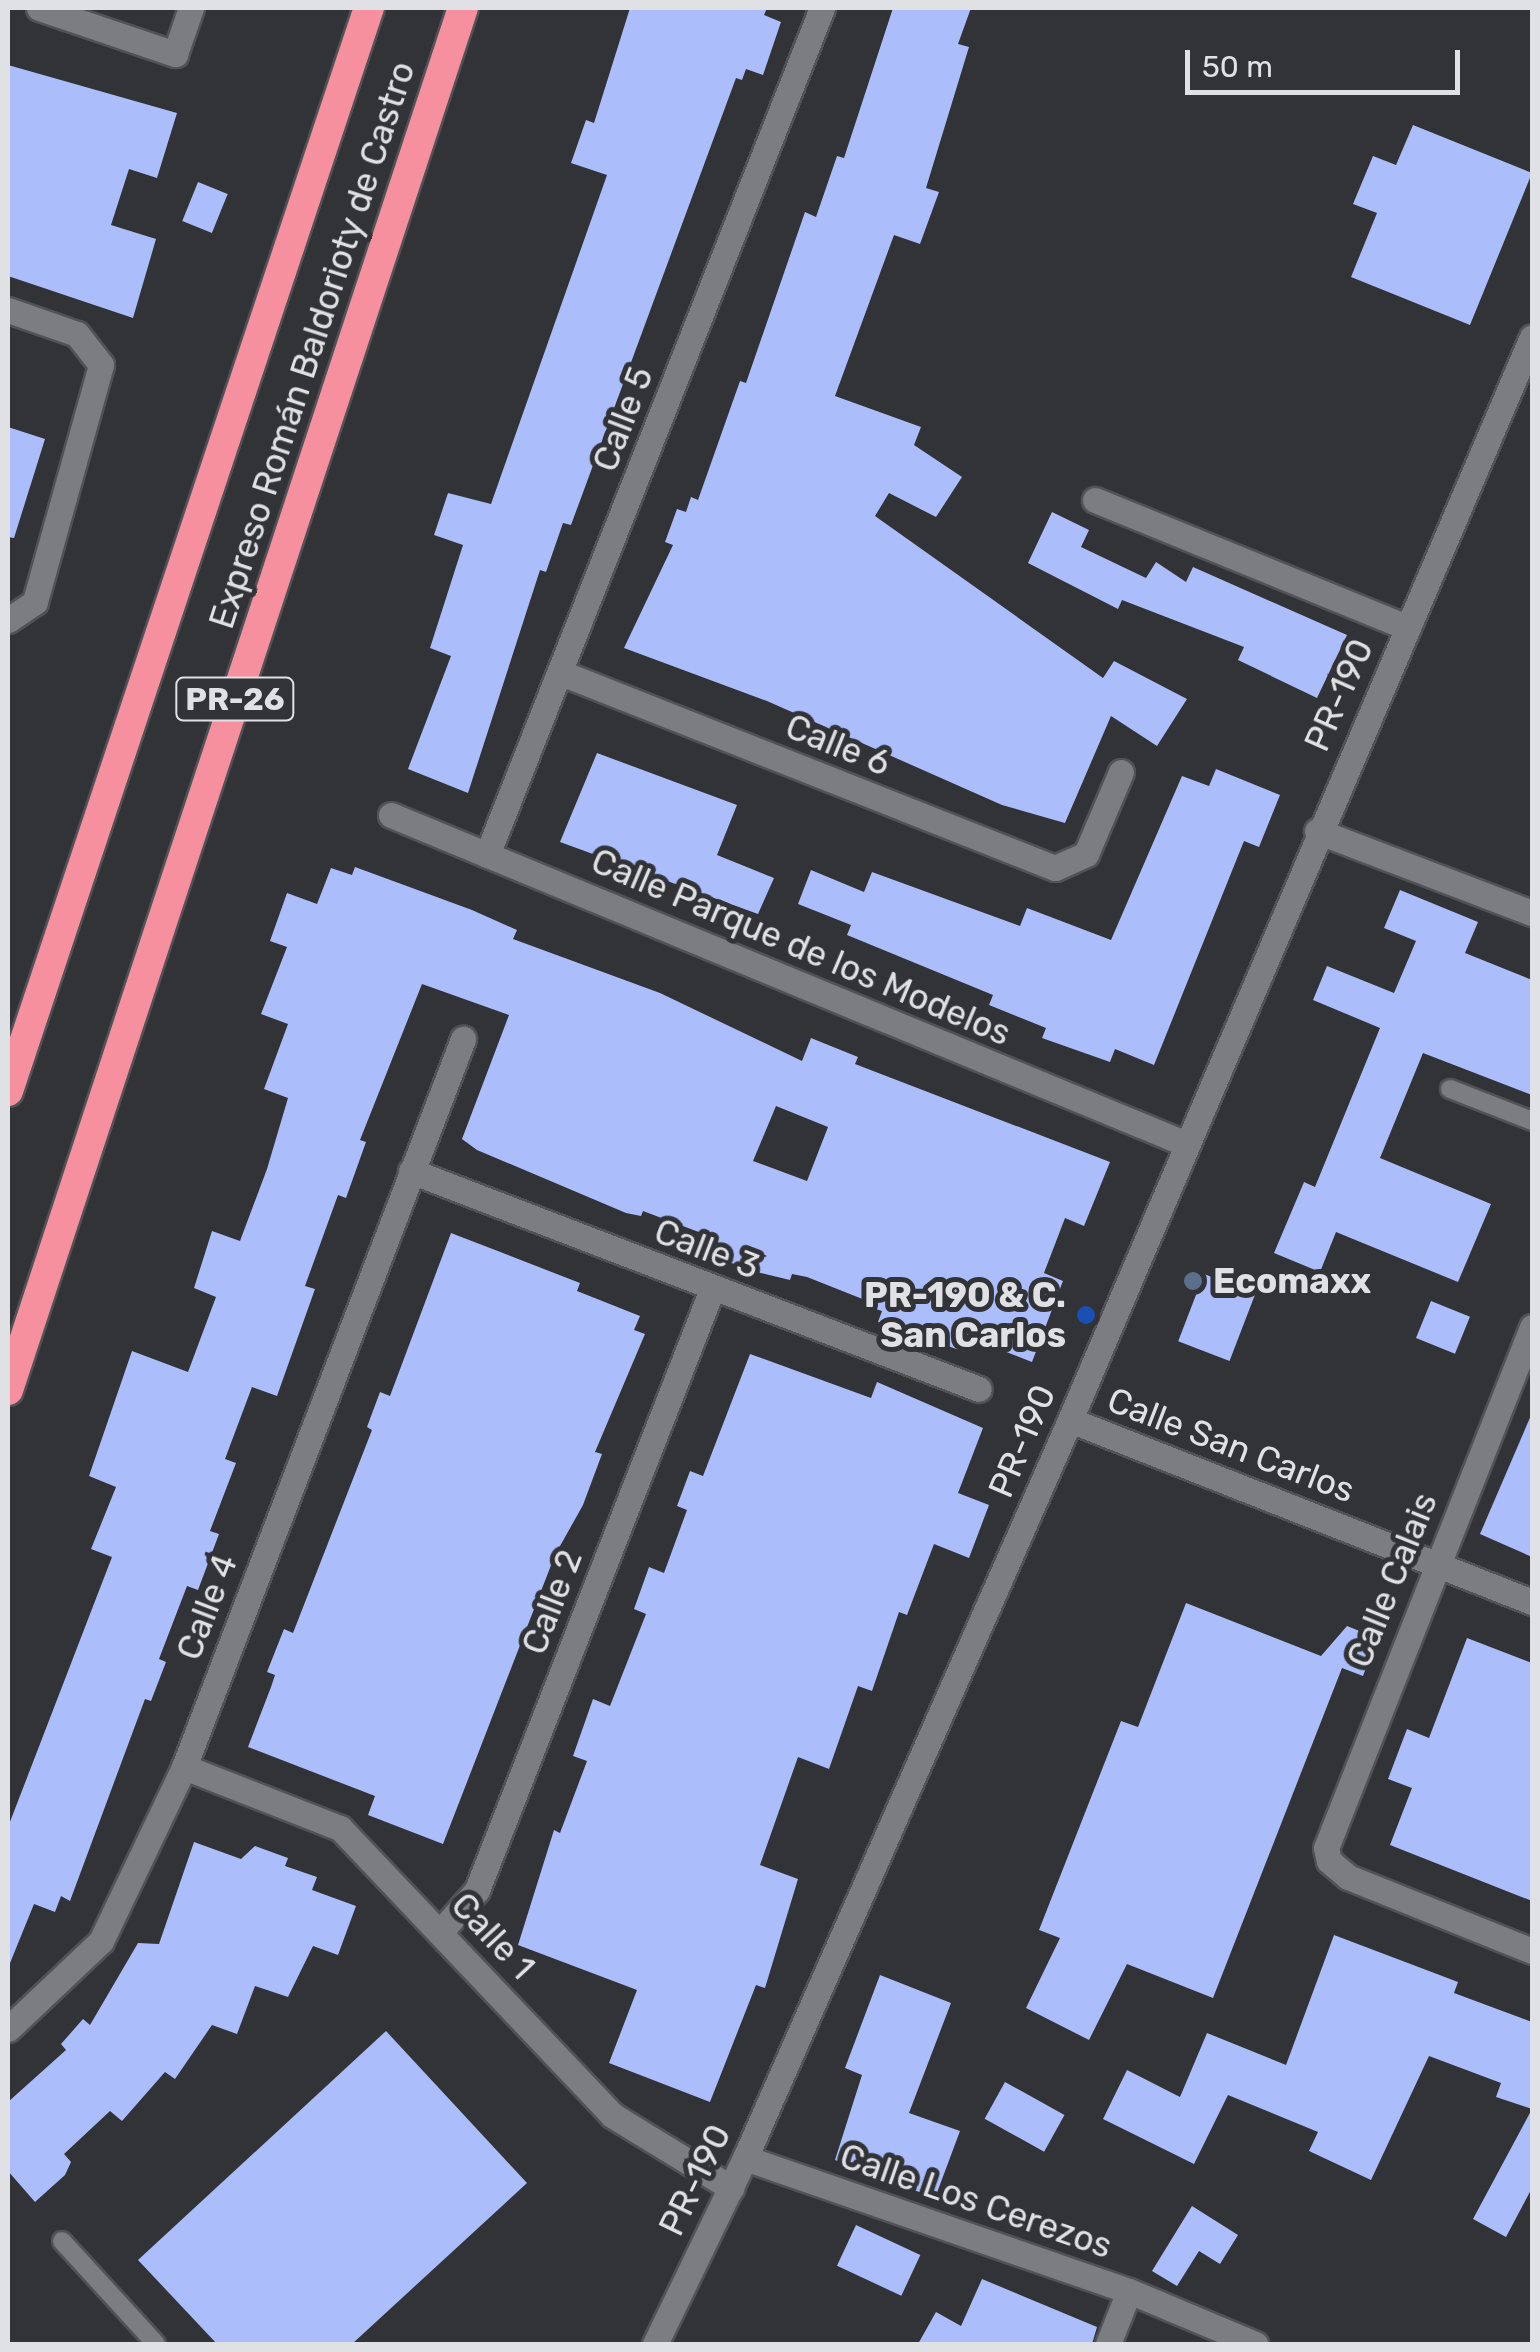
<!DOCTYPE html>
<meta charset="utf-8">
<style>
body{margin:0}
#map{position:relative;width:1540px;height:2352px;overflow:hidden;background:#323337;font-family:Rubik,sans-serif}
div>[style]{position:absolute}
.building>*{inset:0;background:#abbdfa;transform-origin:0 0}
.roads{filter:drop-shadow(2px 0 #515256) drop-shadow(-2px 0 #515256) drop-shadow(0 2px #515256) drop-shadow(0 -2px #515256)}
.service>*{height:18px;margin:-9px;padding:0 9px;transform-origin:9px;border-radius:9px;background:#7b7d81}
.minor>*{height:25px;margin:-12.5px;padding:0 12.5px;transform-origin:12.5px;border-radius:12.5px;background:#7b7d81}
.tertiary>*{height:25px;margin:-12.5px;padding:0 12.5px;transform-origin:12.5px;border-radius:12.5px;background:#7b7d81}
.motorway>*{height:30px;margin:-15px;padding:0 15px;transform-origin:15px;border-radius:15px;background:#f6909f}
.dots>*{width:28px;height:28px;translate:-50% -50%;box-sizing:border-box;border:5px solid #323337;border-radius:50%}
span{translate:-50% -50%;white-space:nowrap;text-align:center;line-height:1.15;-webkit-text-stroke:10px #323337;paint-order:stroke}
.shield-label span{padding:2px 8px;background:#323337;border:2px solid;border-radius:8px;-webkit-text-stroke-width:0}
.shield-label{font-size:32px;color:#e0e1e4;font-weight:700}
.street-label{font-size:35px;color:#e0e1e4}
.poi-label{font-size:35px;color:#e0e1e4;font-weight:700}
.left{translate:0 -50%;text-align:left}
.right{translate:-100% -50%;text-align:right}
.frame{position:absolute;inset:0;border:10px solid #e0e1e4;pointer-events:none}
.scale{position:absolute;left:1185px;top:50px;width:275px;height:45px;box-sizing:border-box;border:5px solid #e0e1e4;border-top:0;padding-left:12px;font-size:30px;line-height:35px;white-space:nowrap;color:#e0e1e4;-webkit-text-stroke:8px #323337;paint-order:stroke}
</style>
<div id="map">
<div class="building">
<div style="clip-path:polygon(630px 8px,767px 8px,764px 15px,781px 22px,763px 75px,746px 69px,742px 80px,736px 78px,571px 525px,563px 523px,546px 572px,540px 570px,468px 793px,408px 769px,451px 656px,430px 648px,463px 545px,434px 535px,448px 493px,491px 504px,607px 175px,571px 163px,586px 120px,594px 123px)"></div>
<div style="clip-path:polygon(893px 8px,971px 8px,958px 44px,969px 47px,926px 188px,939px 192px,920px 244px,894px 235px,835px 396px,921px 427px,914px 445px,962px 477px,936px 517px,889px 493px,875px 516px,1103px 678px,1114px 661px,1187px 699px,1157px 746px,1111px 716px,1065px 823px,1002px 805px,767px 701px,624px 648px,673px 545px,665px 542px,677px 509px,686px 512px,691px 497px,698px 500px,740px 381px,746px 383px,805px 212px,816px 217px,837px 156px,844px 158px)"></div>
<div style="clip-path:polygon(8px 65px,177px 113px,157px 178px,129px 169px,111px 225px,156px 239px,133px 318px,8px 276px)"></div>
<div style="clip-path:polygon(1413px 125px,1532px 173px,1470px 325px,1351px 277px,1377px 213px,1353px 204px,1373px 156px,1396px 165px)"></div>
<div style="left:198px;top:182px;width:32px;height:42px;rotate:22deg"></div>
<div style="clip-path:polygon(8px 427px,45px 439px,14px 538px,8px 537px)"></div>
<div style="clip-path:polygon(1052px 512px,1089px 530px,1081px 547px,1146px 578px,1156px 562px,1186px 582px,1193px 567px,1347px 635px,1317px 698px,1238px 660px,1244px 647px,1122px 600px,1118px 609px,1028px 563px)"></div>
<div style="clip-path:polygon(597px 753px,737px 805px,717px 855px,774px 878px,758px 914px,560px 842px)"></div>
<div style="clip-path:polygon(1216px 769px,1280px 795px,1259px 847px,1244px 841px,1154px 1065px,1115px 1049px,1110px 1062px,1042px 1038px,1046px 1028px,989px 1005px,993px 995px,847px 935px,851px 925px,798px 904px,811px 870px,864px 892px,872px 872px,1020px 926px,1027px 908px,1111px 940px,1182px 776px,1209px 786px)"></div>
<div style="clip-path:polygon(evenodd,355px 867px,472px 910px,517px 930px,513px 939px,660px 993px,802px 1061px,811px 1038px,858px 1057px,855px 1064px,1110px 1162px,1084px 1226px,1065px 1218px,1044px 1273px,1063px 1281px,1032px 1362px,970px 1338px,965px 1352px,878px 1322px,882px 1311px,863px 1305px,865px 1300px,807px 1277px,792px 1274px,790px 1280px,749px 1270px,714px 1256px,718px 1242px,704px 1234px,643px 1211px,641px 1216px,626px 1213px,477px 1150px,462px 1139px,509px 1015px,422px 984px,360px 1140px,366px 1142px,346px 1198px,338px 1195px,305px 1286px,315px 1289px,277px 1396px,252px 1387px,225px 1459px,236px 1463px,210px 1531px,219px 1534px,198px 1590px,187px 1586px,159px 1659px,166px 1662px,151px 1701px,145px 1699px,70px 1901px,61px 1896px,55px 1912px,34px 1904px,8px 1968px,8px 1827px,112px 1557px,91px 1549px,116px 1487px,89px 1476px,132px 1351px,188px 1372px,216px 1297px,194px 1288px,212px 1231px,240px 1241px,267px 1169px,288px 1098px,264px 1089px,288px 1024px,261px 1014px,287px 947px,270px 941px,287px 893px,317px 904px,331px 868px,352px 875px,355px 867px,776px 1106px,828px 1127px,807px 1181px,753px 1161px,776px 1106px)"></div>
<div style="clip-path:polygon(1400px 890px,1478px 922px,1465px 953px,1532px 980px,1532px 1095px,1423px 1053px,1380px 1158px,1491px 1204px,1458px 1282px,1336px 1232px,1320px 1272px,1274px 1253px,1304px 1182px,1315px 1187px,1380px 1028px,1313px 1000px,1327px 966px,1394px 993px,1416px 941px,1384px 928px)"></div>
<div style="clip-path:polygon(451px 1233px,580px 1283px,577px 1291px,640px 1316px,634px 1330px,645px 1334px,595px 1452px,602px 1454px,583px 1505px,555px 1555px,443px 1844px,368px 1815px,375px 1796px,248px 1747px,271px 1687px,275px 1675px,267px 1672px,284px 1629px,293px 1633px,372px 1430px,367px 1427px,380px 1392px,390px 1396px)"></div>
<div style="left:1204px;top:1274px;width:55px;height:72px;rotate:21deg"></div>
<div style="left:1431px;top:1301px;width:42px;height:40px;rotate:22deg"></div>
<div style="clip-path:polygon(750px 1354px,871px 1398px,877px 1382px,983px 1428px,958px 1493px,989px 1505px,969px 1558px,934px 1544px,907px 1615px,899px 1612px,872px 1691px,858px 1686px,829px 1769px,798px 1757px,760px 1865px,798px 1879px,765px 1988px,756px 1985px,710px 2102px,609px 2063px,637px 1990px,518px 1945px,554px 1830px,560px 1833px,587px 1761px,573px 1756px,593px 1699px,610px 1706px,646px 1614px,634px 1609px,649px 1567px,664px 1573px,687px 1510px,677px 1506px,690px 1471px,703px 1476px)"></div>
<div style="clip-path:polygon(1532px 1413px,1532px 1557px,1480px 1534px)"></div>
<div style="clip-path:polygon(1186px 1603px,1321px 1656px,1347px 1626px,1377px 1638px,1363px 1676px,1342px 1668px,1213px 1998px,1127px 1964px,1089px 2040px,1026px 2008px,1060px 1938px,1039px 1930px,1121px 1721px,1138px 1727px)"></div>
<div style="clip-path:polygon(1467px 1638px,1532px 1663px,1532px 1901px,1390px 1845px,1412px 1788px,1388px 1779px,1407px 1729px,1429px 1738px)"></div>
<div style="clip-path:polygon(194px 1842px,241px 1859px,255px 1846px,288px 1858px,285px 1866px,317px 1877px,312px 1890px,356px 1906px,338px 1955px,313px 1946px,288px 1997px,255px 1986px,237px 2034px,212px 2025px,175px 2079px,165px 2072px,122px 2121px,110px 2111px,64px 2154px,71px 2162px,65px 2175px,35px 2202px,8px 2171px,8px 2102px,66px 2050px,61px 2044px,83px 2019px,90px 2025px,138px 1943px,159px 1944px)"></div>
<div style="clip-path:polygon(1334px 1935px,1458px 1982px,1454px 1993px,1532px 2022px,1532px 2188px,1506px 2237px,1473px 2219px,1532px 2109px,1496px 2097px,1501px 2083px,1429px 2056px,1371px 2180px,1309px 2151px,1318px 2132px,1228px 2095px,1194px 2164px,1103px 2119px,1127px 2070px,1180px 2097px,1207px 2033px,1286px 2065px)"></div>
<div style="clip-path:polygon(880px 1975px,951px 2003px,909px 2113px,960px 2131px,935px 2198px,835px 2160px,862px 2075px,845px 2068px)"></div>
<div style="clip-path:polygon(386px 2031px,527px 2183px,352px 2344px,217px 2344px,138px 2260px)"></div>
<div style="left:1005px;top:2082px;width:68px;height:42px;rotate:29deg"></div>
<div style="clip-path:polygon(1192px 2206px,1238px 2235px,1220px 2264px,1199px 2251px,1177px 2286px,1152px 2271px)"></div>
<div style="left:856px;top:2225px;width:71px;height:45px;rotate:25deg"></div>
<div style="clip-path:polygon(982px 2279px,1097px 2327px,1092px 2344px,918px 2344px,936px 2312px,961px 2326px)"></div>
</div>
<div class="roads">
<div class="service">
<div style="left:1450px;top:1089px;width:88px;rotate:21.3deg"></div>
<div style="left:62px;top:2241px;width:139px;rotate:47.6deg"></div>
</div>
<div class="minor">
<div style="left:39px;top:8px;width:144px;rotate:18.7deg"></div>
<div style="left:175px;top:54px;width:49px;rotate:-70.8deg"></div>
<div style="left:8px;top:310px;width:73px;rotate:19.2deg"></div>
<div style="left:77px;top:334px;width:39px;rotate:52deg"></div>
<div style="left:101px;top:365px;width:246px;rotate:105.6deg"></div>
<div style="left:35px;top:602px;width:32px;rotate:146deg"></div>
<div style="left:1095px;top:500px;width:338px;rotate:22.2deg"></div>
<div style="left:564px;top:674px;width:528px;rotate:21.56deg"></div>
<div style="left:1055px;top:868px;width:34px;rotate:-24deg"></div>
<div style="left:1086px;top:854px;width:89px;rotate:-66.9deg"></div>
<div style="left:391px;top:815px;width:858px;rotate:22.47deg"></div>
<div style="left:1317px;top:831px;width:230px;rotate:20.9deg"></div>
<div style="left:487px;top:855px;width:911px;rotate:-68.42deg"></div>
<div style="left:411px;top:1171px;width:608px;rotate:21deg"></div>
<div style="left:1532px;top:1327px;width:560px;rotate:111.57deg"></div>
<div style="left:1326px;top:1848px;width:13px;rotate:77deg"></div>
<div style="left:1329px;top:1861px;width:25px;rotate:40deg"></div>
<div style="left:1348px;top:1877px;width:198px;rotate:21.9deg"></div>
<div style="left:1070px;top:1420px;width:497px;rotate:21.5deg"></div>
<div style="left:184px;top:1767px;width:168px;rotate:21.4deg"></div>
<div style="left:340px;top:1828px;width:395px;rotate:46.5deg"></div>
<div style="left:612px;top:2115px;width:140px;rotate:31.5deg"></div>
<div style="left:441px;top:1931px;width:55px;rotate:-48.7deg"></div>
<div style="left:477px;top:1890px;width:645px;rotate:-68.64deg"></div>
<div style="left:8px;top:2029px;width:128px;rotate:-43.4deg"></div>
<div style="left:101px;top:1941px;width:193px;rotate:-64.5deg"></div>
<div style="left:184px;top:1767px;width:780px;rotate:-69.03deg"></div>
<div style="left:745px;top:2158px;width:406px;rotate:19.1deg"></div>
<div style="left:1129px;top:2291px;width:137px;rotate:22.8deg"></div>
<div style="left:1108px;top:2344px;width:57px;rotate:-68.4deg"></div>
</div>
<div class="tertiary">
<div style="left:655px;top:2344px;width:207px;rotate:-64.2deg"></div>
<div style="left:745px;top:2158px;width:806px;rotate:-66.23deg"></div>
<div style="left:1070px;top:1420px;width:1177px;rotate:-66.9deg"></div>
</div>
<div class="motorway">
<div style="left:8px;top:1091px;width:1142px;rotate:-71.57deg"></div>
<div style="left:8px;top:1390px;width:1455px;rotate:-71.78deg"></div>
</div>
</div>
<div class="dots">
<div style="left:1193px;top:1281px;background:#5c6f8a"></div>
<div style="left:1086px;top:1315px;background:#1a4fb4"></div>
</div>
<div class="shield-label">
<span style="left:235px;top:699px">PR-26</span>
</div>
<div class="street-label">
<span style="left:312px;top:345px;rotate:-72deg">Expreso Román Baldorioty de Castro</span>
<span style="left:623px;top:419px;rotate:-69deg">Calle 5</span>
<span style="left:1339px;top:695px;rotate:-66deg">PR-190</span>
<span style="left:838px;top:745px;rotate:22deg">Calle 6</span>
<span style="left:801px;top:947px;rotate:23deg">Calle Parque de los Modelos</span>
<span style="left:707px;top:1249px;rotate:21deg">Calle 3</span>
<span style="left:1022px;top:1441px;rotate:-67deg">PR-190</span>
<span style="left:1231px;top:1445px;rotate:21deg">Calle San Carlos</span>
<span style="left:1392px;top:1580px;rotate:-68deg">Calle Calais</span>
<span style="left:552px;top:1602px;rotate:-69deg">Calle 2</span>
<span style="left:207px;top:1607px;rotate:-69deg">Calle 4</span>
<span style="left:493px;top:1936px;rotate:47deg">Calle 1</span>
<span style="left:695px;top:2180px;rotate:-64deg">PR-190</span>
<span style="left:976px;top:2201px;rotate:19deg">Calle Los Cerezos</span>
</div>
<div class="poi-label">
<span class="left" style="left:1213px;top:1281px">Ecomaxx</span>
<span class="right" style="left:1066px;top:1315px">PR-190 &amp; C.<br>San Carlos</span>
</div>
<div class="frame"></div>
<div class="scale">50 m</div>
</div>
